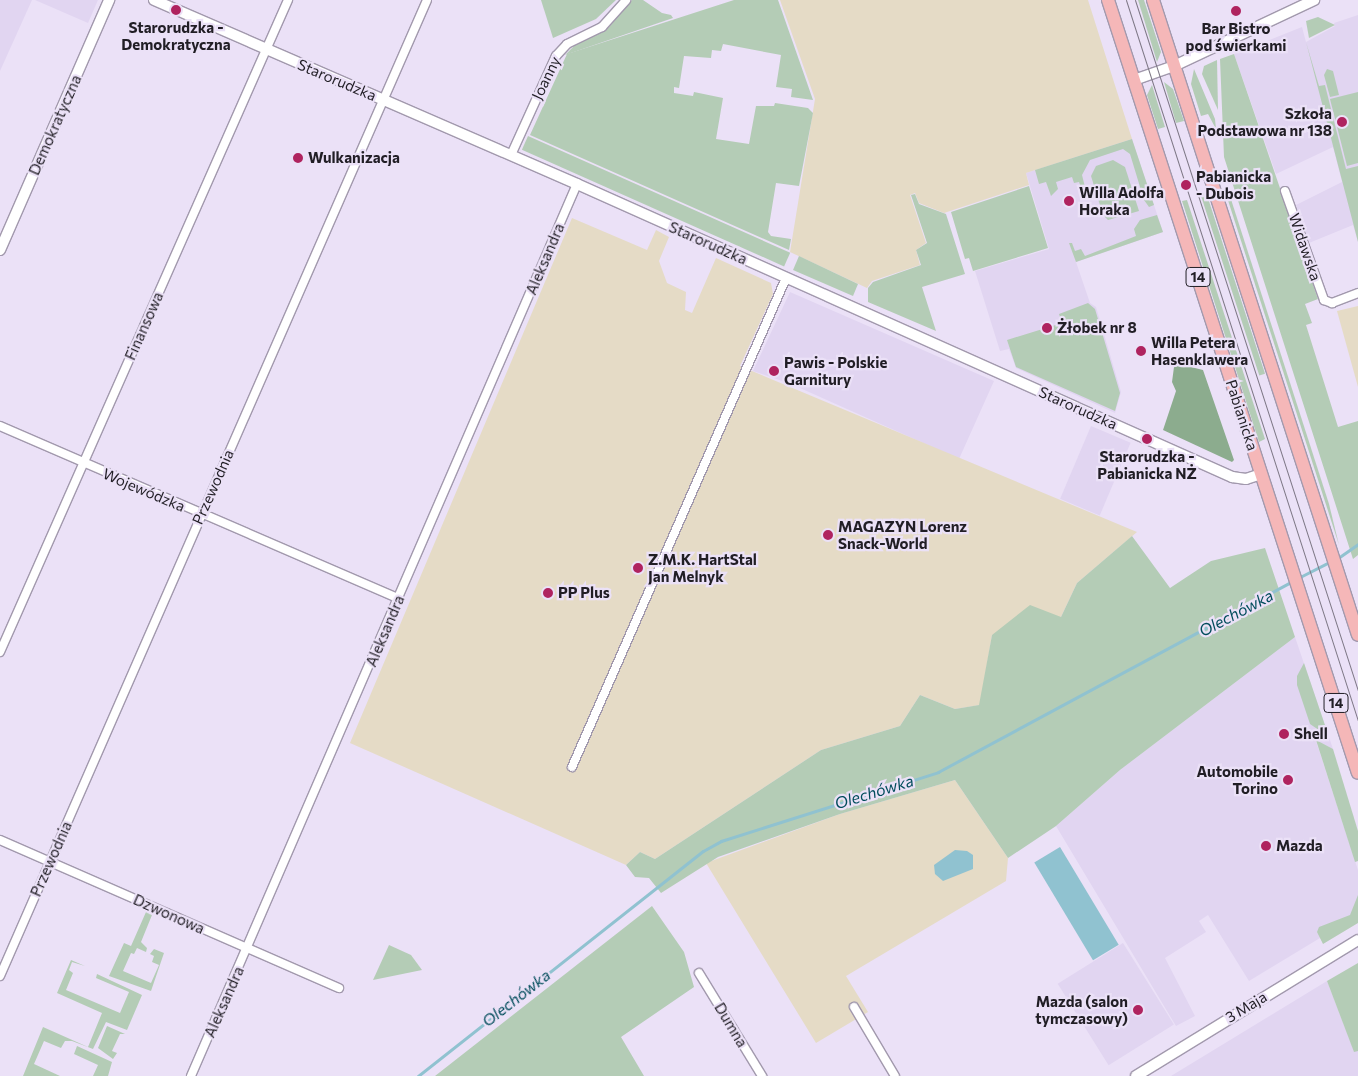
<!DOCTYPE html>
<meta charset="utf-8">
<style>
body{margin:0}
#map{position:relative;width:1358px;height:1076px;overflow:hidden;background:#ebe1f7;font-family:Commissioner,sans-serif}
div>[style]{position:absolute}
.built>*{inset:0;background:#e1d5f1;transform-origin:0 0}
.industrial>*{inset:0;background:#e5dbc6}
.green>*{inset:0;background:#b4ccb6;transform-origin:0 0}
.forest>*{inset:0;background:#8cac8e}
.water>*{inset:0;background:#90c2d0;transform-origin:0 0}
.stream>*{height:3px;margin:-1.5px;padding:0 1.5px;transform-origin:1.5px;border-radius:1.5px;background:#90c2d0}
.roads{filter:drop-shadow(1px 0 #a299ad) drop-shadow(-1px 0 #a299ad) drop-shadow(0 1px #a299ad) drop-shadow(0 -1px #a299ad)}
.minor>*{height:8px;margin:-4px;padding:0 4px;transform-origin:4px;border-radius:4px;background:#fff}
.tertiary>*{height:10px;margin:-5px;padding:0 5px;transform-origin:5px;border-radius:5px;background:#fff}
.primary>*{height:12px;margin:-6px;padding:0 6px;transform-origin:6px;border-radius:6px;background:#f5b7b8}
.tram>*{height:1px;margin:-0.5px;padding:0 0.5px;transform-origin:0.5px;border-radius:0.5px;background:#7e7886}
.dots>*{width:14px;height:14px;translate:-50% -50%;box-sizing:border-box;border:2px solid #ebe1f7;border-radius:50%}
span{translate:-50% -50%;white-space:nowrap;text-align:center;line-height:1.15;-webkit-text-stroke:4.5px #ebe1f7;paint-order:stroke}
.shield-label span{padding:1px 4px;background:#ebe1f7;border:1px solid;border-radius:4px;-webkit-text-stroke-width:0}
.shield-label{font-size:14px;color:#211e25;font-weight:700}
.poi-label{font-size:15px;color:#211e25;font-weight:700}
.right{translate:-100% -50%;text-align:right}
.left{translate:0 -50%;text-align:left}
.street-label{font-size:15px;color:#211e25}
.water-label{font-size:16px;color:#004c5b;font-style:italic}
</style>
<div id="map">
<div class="built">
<div style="clip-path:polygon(0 0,32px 0,0 71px)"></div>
<div style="clip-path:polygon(35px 0,98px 0,88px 23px)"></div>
<div style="clip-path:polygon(1358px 15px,1358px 242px,1353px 225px,1309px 243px,1296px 205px,1342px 182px,1333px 147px,1276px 174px,1234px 54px,1302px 27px,1306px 42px,1335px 26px,1334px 23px)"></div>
<div style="clip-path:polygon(1132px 139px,1163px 232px,1076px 262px,1090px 303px,1096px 307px,1121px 392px,1115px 413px,1016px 368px,1009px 349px,1000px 351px,975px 271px,1049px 249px,1026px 173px)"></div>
<div style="clip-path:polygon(790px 292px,994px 381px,959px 459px,791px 384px,753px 371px)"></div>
<div style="left:1091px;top:426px;width:43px;height:79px;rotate:23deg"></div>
<div style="clip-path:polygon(1295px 637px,1333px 749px,1316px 741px,1358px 870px,1358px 915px,1249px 981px,1208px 915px,1199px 921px,1206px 932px,1165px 958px,1195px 1016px,1176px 1026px,1056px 826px,1120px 770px)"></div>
<div style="left:1123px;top:943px;width:96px;height:77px;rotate:58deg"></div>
<div style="clip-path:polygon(1327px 981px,1354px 1051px,1358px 1051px,1358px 1076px,1171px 1076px)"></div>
</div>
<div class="industrial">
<div style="clip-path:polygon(780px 0,1088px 0,1132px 139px,1026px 173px,1029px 185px,944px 213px,919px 203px,915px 193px,910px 195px,926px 243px,916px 250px,920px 265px,872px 281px,867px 288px,790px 252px,815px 99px)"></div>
<div style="clip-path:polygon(572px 218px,647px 250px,656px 230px,669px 237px,659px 261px,667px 283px,686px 292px,685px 310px,692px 313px,716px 258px,771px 283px,773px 294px,740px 366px,1137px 532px,1077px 583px,1061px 617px,992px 635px,980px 705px,955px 709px,920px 695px,900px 726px,821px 750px,655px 859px,640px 852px,626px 865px,350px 743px)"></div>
<div style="clip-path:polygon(1358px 306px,1358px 387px,1337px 311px)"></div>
<div style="clip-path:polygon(955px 780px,1008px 858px,1006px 881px,846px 976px,868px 1012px,816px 1043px,706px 863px,840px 814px)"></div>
</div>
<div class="green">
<div style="clip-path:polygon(541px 0,616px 0,596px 19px,553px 38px)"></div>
<div style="clip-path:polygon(632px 0,643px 0,662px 13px,671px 15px,673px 18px,565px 55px,575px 45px,609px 27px)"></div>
<div style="clip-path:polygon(734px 0,778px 0,813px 100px,791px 97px,792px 89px,776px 87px,781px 55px,723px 44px,721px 51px,712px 50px,711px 58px,684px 56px,679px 88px,674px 87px,674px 93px,693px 96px,694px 92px,723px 98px,716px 139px,749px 144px,756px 106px,774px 106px,775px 103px,808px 108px,813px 113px,799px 186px,776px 183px,768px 232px,771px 236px,791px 239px,789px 250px,530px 135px,567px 54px)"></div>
<div style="clip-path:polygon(1138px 0,1144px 0,1161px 52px,1157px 62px)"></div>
<div style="clip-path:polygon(1318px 17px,1335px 25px,1309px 38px,1306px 21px)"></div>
<div style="clip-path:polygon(1306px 42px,1319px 86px,1325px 85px,1346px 169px,1358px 166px,1358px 242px)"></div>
<div style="clip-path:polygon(1234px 54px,1318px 299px,1305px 304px,1312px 323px,1306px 325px,1338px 427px,1358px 421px,1358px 555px,1353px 559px,1224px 157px,1220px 59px)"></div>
<div style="clip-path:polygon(1217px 60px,1218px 110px,1202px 74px,1204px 66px)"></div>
<div style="clip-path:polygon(1194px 69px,1215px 119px,1216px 129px,1208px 114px,1201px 116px,1191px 84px)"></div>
<div style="clip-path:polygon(1327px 69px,1333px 71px,1339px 95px,1330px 97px,1324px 75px)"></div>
<div style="clip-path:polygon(1164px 82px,1173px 89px,1184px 121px,1176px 123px)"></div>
<div style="clip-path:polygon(1152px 85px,1165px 127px,1158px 129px,1147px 95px)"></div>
<div style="clip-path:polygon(1358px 92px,1358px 163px,1347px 166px,1330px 99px)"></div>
<div style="left:528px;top:136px;width:287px;height:15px;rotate:24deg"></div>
<div style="clip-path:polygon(1132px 139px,1154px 205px,1149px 207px,1144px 200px,1130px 154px,1123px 149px,1090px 160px,1082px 175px,1087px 195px,1084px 196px,1079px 182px,1074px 183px,1072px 177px,1056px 182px,1058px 189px,1051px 196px,1046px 182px,1039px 184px,1035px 170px)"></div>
<div style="clip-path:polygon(1113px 160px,1125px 167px,1139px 211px,1108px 220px,1103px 215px,1091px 176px,1096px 166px)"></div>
<div style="clip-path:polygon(1029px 186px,1048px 248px,973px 271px,969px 258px,965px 259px,951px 212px)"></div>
<div style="clip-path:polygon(1228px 190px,1329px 504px,1339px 545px,1225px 191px)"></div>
<div style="left:1206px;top:192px;width:191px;height:6px;rotate:72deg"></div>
<div style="clip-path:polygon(915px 194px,919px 204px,946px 214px,965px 274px,922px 287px,936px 331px,868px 302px,868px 288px,873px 282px,921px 265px,916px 250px,927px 243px,911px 195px)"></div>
<div style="clip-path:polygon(1187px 200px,1265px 439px,1259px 442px,1182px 201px)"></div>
<div style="clip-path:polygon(1157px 215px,1163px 232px,1076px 262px,1069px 243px,1072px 243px,1075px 251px,1081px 249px,1085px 256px,1136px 236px,1134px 229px,1140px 220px)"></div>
<div style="clip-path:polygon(799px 256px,858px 284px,853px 296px,793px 270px)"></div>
<div style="clip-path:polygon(1088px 303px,1095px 309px,1120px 393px,1115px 411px,1016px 367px,1007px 340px,1062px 323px,1059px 314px)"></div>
<div style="clip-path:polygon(1132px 536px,1170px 588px,1211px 561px,1265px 548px,1295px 637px,1120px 770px,1056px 826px,1008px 858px,955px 780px,840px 814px,718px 857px,661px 893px,649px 878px,635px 877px,626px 865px,640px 852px,655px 859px,821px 750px,900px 726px,920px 695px,955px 709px,979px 705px,992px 635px,1030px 605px,1061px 617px,1077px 583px)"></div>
<div style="clip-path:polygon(1304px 663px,1329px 737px,1310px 724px,1297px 685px,1297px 676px)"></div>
<div style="clip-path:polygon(1316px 740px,1333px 749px,1358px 831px,1358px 861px,1355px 862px)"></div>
<div style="clip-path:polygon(1358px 895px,1358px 923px,1323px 944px,1317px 932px,1319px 927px,1350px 915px)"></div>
<div style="clip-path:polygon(652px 906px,684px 952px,694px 987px,621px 1037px,644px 1076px,435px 1076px)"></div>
<div style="clip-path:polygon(146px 912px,152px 915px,141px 942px,147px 948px,146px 952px,137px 948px,134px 954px,131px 953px,123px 971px,151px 983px,159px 965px,152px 962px,154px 956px,150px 954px,154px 949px,164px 953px,151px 991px,109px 976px,124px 943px,131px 946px)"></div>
<div style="clip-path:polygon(389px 945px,411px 955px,422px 970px,373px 980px)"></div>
<div style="clip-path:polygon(71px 960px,85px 966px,72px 962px,69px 970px,73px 973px,66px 990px,120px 1013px,129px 992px,96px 978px,97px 974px,142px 995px,127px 1030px,106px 1022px,93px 1049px,72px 1041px,65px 1041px,61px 1048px,44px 1041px,34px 1064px,60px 1076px,23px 1076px,43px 1027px,88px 1047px,102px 1013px,57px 993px)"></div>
<div style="clip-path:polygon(1358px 963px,1358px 1051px,1354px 1052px,1327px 981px)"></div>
<div style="clip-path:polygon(107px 1026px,125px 1034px,120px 1034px,112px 1051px,117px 1053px,113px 1059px,98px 1048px)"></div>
<div style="clip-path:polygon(77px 1046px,112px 1062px,108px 1076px,93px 1076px,98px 1065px,74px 1054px)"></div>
</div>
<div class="forest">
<div style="clip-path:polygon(1183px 365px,1203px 370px,1234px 460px,1232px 462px,1163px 430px,1176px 391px,1172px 382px,1174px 367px)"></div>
</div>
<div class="water">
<div style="left:1060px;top:847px;width:114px;height:30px;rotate:59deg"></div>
<div style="clip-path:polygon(955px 850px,967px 851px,973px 855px,973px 869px,943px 881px,935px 874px,934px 865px)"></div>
</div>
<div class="stream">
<div style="left:1338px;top:558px;width:24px;rotate:-35deg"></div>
<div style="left:1298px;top:578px;width:36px;rotate:-27deg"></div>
<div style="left:418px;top:1076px;width:363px;rotate:-38.3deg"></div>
<div style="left:703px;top:851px;width:21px;rotate:-29deg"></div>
<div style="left:721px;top:841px;width:228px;rotate:-17.6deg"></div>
<div style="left:938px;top:772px;width:402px;rotate:-28.3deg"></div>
</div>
<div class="roads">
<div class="minor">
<div style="left:511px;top:155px;width:109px;rotate:-65.6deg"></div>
<div style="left:556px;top:56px;width:16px;rotate:-47deg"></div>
<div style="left:567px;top:44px;width:39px;rotate:-26deg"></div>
<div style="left:602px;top:27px;width:36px;rotate:-48deg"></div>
<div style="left:1285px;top:191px;width:116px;rotate:70.3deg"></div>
<div style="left:1324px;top:300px;width:9px;rotate:21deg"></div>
<div style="left:1332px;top:303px;width:28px;rotate:-21deg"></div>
<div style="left:0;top:426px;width:435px;rotate:23.4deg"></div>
<div style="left:0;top:652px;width:713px;rotate:-66.17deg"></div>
<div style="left:572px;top:767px;width:534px;rotate:-66.36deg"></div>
<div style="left:0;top:840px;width:370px;rotate:23.6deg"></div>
<div style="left:699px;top:973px;width:121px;rotate:58.5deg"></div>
<div style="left:0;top:976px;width:1065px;rotate:-66.37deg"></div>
<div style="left:854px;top:1007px;width:80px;rotate:59.3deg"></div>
<div style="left:191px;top:1076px;width:972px;rotate:-66.6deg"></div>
</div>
<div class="tertiary">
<div style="left:154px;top:0;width:461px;rotate:23.5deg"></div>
<div style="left:577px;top:184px;width:718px;rotate:24.1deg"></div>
<div style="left:1232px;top:477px;width:14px;rotate:8deg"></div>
<div style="left:1246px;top:479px;width:16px;rotate:-18deg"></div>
<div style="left:1134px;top:80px;width:42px;rotate:-19.3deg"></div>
<div style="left:1174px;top:66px;width:155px;rotate:-25.2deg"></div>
<div style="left:0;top:250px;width:273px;rotate:-66.4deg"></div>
<div style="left:1136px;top:1076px;width:260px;rotate:-31.5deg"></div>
</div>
<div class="primary">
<div style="left:1108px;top:0;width:812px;rotate:72.08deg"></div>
<div style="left:1153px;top:0;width:667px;rotate:72.11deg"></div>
</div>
</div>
<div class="tram">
<div style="left:1126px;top:0;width:757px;rotate:72.16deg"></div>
<div style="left:1135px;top:0;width:726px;rotate:72.11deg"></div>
</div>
<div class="dots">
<div style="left:176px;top:10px;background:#af235f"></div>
<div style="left:1236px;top:11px;background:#af235f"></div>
<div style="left:1342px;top:122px;background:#af235f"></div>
<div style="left:298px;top:158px;background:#af235f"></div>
<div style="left:1186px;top:185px;background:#af235f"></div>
<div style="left:1069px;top:201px;background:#af235f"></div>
<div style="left:1047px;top:328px;background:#af235f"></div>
<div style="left:1141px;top:351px;background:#af235f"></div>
<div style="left:774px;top:371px;background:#af235f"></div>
<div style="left:1147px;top:439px;background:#af235f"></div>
<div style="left:828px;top:535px;background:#af235f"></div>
<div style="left:638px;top:568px;background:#af235f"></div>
<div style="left:548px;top:593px;background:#af235f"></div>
<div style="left:1284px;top:734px;background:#af235f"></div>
<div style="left:1288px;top:780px;background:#af235f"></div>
<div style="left:1266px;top:846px;background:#af235f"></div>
<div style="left:1138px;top:1010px;background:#af235f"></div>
</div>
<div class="shield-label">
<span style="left:1198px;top:277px">14</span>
<span style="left:1336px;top:703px">14</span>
</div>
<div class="poi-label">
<span style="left:176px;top:36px">Starorudzka -<br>Demokratyczna</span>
<span style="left:1236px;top:37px">Bar Bistro<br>pod świerkami</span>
<span class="right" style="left:1332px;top:122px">Szkoła<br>Podstawowa nr 138</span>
<span class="left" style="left:308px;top:158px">Wulkanizacja</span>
<span class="left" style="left:1196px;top:185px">Pabianicka<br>- Dubois</span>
<span class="left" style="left:1079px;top:201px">Willa Adolfa<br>Horaka</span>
<span class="left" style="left:1057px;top:328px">Żłobek nr 8</span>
<span class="left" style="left:1151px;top:351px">Willa Petera<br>Hasenklawera</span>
<span class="left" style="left:784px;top:371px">Pawis - Polskie<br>Garnitury</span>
<span style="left:1147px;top:465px">Starorudzka -<br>Pabianicka NŻ</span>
<span class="left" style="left:838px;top:535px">MAGAZYN Lorenz<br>Snack-World</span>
<span class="left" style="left:648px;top:568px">Z.M.K. HartStal<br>Jan Melnyk</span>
<span class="left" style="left:558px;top:593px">PP Plus</span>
<span class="left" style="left:1294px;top:734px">Shell</span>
<span class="right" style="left:1278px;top:780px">Automobile<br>Torino</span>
<span class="left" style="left:1276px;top:846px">Mazda</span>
<span class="right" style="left:1128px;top:1010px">Mazda (salon<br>tymczasowy)</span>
</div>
<div class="street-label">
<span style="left:546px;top:78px;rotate:-64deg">Joanny</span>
<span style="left:337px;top:80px;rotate:23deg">Starorudzka</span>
<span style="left:55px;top:125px;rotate:-66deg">Demokratyczna</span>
<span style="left:708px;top:243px;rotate:24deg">Starorudzka</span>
<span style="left:1305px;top:247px;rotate:71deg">Widawska</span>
<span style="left:545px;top:259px;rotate:-67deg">Aleksandra</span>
<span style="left:144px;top:326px;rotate:-66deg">Finansowa</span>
<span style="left:1078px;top:408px;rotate:24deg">Starorudzka</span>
<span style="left:1242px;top:415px;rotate:72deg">Pabianicka</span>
<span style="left:213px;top:487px;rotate:-66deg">Przewodnia</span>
<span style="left:144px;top:490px;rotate:23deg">Wojewódzka</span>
<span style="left:385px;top:631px;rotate:-67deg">Aleksandra</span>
<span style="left:51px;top:859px;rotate:-66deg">Przewodnia</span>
<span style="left:169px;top:914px;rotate:24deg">Dzwonowa</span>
<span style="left:224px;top:1002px;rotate:-66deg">Aleksandra</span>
<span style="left:1246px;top:1007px;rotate:-31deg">3 Maja</span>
<span style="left:731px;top:1025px;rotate:59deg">Dumna</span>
</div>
<div class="water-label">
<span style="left:1236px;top:613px;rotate:-28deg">Olechówka</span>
<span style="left:874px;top:792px;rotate:-17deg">Olechówka</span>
<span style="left:516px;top:998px;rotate:-38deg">Olechówka</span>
</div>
</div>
